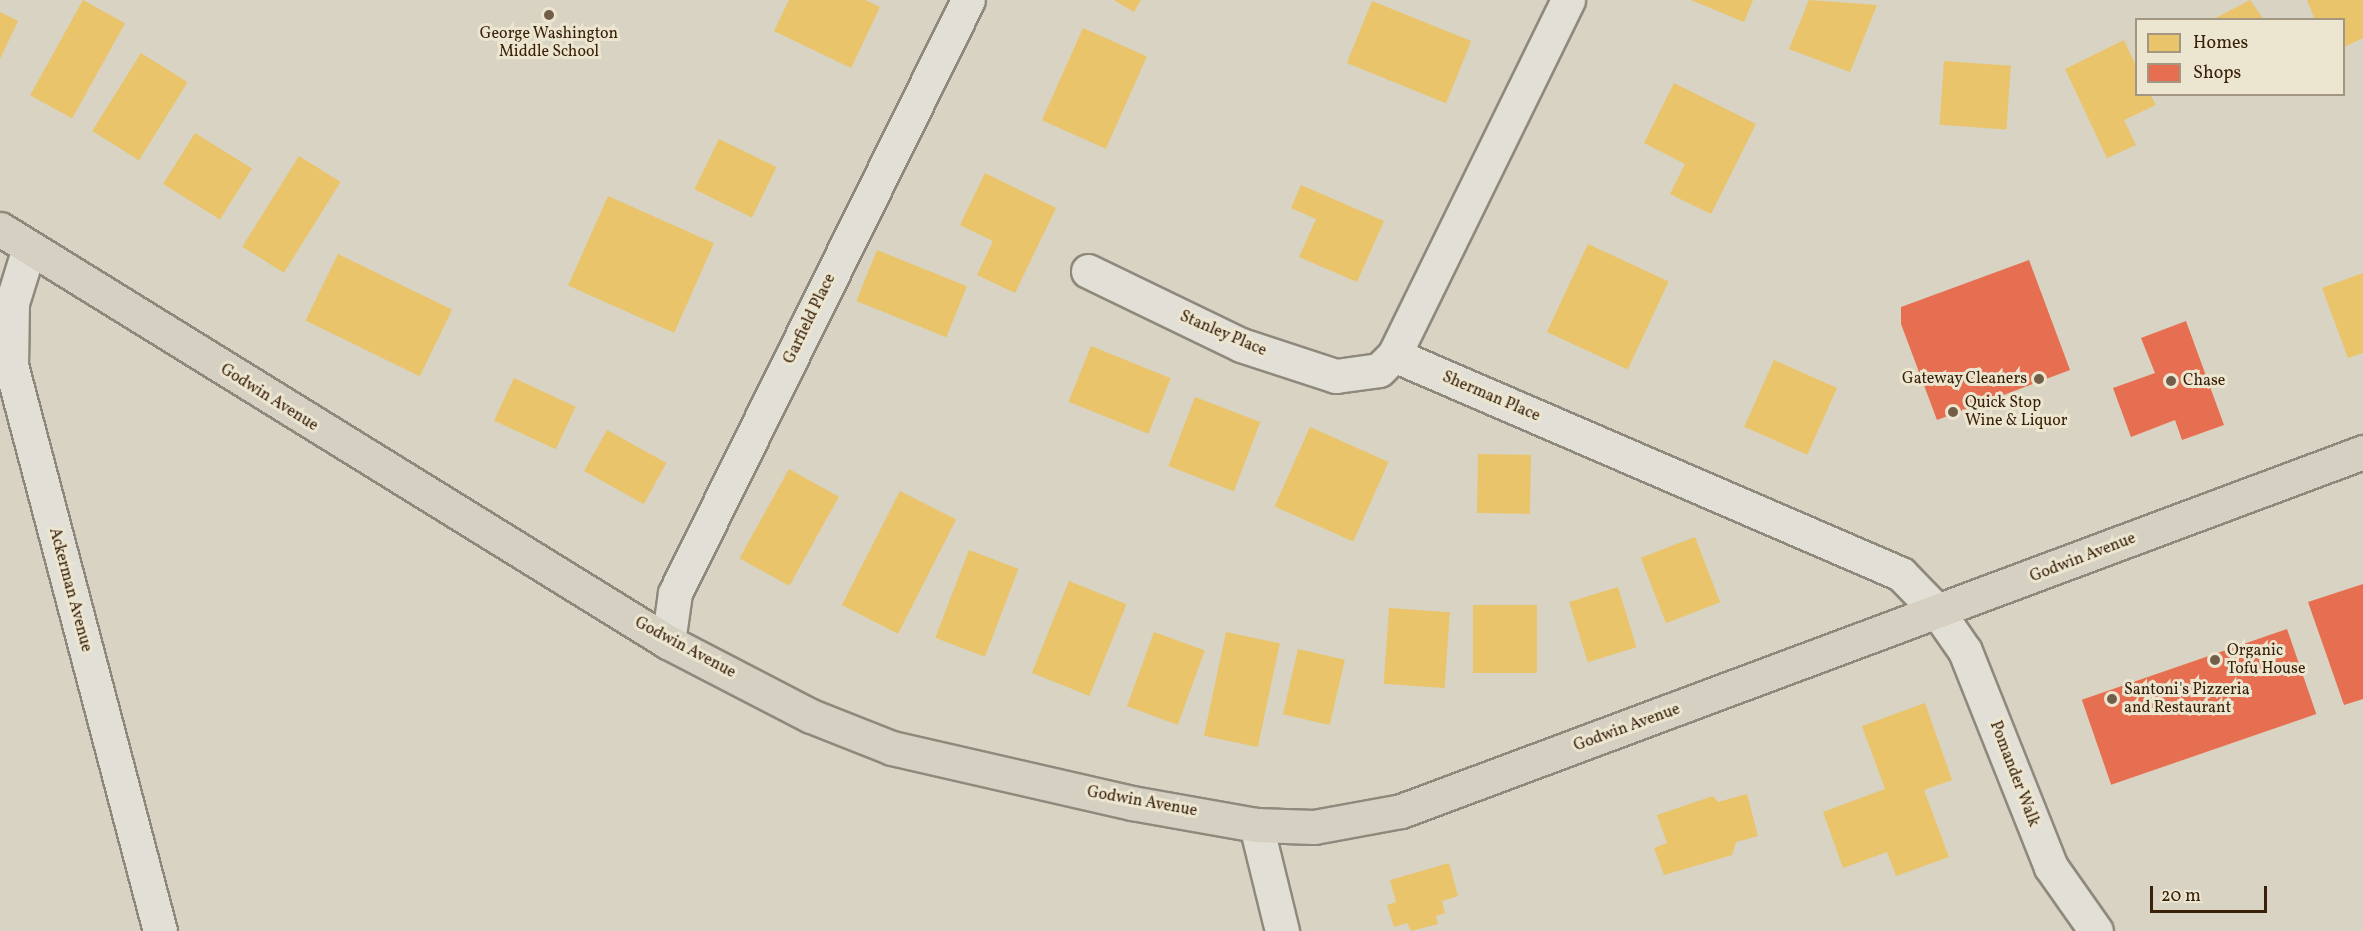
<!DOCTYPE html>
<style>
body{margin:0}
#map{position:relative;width:2363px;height:931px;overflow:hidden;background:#d8d3c2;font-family:Vollkorn,serif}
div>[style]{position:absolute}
.homes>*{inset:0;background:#e9c46a;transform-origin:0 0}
.shops>*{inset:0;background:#e76f51;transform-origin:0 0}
.roads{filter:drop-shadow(2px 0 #8f897d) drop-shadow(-2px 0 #8f897d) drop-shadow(0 2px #8f897d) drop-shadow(0 -2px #8f897d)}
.street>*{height:33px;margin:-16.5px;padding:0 16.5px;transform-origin:16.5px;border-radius:16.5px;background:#e1dfd6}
.secondary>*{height:33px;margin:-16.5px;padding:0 16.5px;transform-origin:16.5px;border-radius:16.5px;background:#e1dfd6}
.primary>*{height:33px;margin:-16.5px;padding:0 16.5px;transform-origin:16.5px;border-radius:16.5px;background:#d5d0c2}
.dots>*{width:16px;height:16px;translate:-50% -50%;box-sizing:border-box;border:3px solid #ece6d1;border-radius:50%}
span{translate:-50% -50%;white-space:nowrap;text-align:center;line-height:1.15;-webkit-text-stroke:6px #ece6d1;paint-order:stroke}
.poi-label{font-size:16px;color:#392009}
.right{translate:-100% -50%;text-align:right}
.left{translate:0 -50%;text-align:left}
.street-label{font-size:16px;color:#392009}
.legend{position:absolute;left:2135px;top:18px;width:210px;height:78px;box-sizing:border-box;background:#ece6d1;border:2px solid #a49781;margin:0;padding:8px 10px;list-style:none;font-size:18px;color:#392009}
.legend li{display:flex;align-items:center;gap:12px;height:30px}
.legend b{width:30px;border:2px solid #a49781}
.scale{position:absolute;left:2150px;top:886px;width:117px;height:27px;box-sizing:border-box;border:3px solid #392009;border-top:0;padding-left:8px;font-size:18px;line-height:21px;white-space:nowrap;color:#392009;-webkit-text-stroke:4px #ece6d1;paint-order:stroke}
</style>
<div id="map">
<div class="homes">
<div style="left:83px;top:0;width:48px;height:109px;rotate:29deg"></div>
<div style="clip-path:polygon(789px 0,865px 0,880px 7px,851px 68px,774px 31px)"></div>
<div style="clip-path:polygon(1114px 0,1141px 0,1134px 12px)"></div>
<div style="clip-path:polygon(1691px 0,1753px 0,1744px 22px)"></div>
<div style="clip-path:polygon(1809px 0,1877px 5px,1850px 72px,1789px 49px)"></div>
<div style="clip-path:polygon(2250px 0,2264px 20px,2212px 20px)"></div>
<div style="clip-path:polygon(2307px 0,2363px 0,2363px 38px,2344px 47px,2344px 20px,2315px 20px)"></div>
<div style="left:1372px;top:1px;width:107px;height:67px;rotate:22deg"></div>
<div style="clip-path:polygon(0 12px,18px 21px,0 59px)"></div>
<div style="left:1083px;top:28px;width:70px;height:101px;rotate:24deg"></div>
<div style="clip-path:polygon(2124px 40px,2136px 66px,2136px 94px,2150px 94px,2156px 105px,2124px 120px,2136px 145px,2107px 158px,2065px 69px)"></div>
<div style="left:141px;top:53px;width:55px;height:92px;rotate:32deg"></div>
<div style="left:1944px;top:61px;width:67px;height:64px;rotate:4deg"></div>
<div style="clip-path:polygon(1674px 83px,1756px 124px,1711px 214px,1670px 194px,1685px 164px,1644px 143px)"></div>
<div style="left:195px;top:133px;width:67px;height:60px;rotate:32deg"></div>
<div style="left:719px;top:139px;width:64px;height:56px;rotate:26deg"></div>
<div style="left:299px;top:156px;width:49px;height:107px;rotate:32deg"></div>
<div style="clip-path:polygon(985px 173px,1056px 208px,1015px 293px,977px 275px,993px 241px,960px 225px)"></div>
<div style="clip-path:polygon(1301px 185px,1384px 221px,1357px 282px,1299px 257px,1316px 219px,1291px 208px)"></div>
<div style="left:608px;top:196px;width:116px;height:98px;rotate:24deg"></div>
<div style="left:1588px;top:244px;width:89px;height:97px;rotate:25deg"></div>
<div style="left:877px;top:250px;width:97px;height:55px;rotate:22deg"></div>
<div style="left:338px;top:254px;width:127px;height:74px;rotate:26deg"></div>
<div style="clip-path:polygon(2363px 273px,2363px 353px,2348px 358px,2322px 288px)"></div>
<div style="left:1091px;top:346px;width:86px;height:60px;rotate:22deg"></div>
<div style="left:1774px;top:360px;width:69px;height:73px;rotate:24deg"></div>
<div style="left:514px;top:378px;width:68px;height:47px;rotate:25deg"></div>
<div style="left:1195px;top:397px;width:70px;height:74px;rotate:21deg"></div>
<div style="left:1310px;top:427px;width:86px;height:87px;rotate:24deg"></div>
<div style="left:607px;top:430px;width:68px;height:47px;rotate:29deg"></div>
<div style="left:1478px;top:454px;width:53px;height:59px;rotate:1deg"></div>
<div style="left:789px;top:469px;width:57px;height:102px;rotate:29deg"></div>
<div style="left:900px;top:491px;width:63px;height:128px;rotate:27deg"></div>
<div style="left:1695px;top:537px;width:70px;height:58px;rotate:69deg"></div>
<div style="left:969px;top:550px;width:53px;height:94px;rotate:21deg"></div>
<div style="left:1069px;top:581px;width:62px;height:99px;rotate:22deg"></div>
<div style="left:1618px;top:587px;width:63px;height:51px;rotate:73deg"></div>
<div style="left:1473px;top:605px;width:64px;height:68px"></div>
<div style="left:1389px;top:608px;width:61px;height:76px;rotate:4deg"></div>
<div style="left:1154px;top:632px;width:54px;height:79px;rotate:20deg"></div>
<div style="left:1226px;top:632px;width:55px;height:106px;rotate:12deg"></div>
<div style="left:1298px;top:649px;width:48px;height:67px;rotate:13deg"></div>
<div style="clip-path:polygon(1925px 703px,1952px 780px,1924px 790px,1949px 857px,1896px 876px,1887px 852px,1843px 868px,1823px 812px,1885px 789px,1862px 726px)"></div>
<div style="clip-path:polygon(1747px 794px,1758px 836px,1736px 842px,1732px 855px,1664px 875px,1654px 848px,1667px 843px,1657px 815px,1713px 796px,1718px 802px)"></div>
<div style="clip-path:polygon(1449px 863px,1458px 896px,1442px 901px,1445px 913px,1436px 916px,1438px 924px,1411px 931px,1407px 923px,1394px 927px,1387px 905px,1396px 902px,1390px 880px)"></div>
</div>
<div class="shops">
<div style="clip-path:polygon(2029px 260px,2070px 370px,1937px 420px,1901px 324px,1901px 307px)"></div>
<div style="clip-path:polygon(2186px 321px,2224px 425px,2182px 440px,2175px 420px,2131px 437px,2113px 388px,2155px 373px,2141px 338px)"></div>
<div style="clip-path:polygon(2363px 584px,2363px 699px,2344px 705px,2308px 602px)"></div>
<div style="left:2287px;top:629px;width:90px;height:217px;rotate:71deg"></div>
</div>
<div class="roads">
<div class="street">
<div style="left:1568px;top:0;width:395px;rotate:116.1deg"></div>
<div style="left:1394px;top:355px;width:552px;rotate:23.36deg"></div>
<div style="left:1901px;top:574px;width:53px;rotate:45.8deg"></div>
<div style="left:1938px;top:612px;width:47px;rotate:55.3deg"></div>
<div style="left:1965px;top:651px;width:232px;rotate:68.3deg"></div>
<div style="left:2051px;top:867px;width:78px;rotate:54.9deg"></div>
<div style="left:1088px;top:271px;width:170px;rotate:25.8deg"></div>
<div style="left:1241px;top:345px;width:100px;rotate:18.1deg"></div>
<div style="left:1336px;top:376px;width:43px;rotate:-7.9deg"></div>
<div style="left:1379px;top:370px;width:21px;rotate:-45deg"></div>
<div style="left:668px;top:642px;width:49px;rotate:-81.9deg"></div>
<div style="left:675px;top:593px;width:661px;rotate:-63.71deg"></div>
<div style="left:1256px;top:825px;width:109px;rotate:76.2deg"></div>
</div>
<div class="secondary">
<div style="left:29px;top:248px;width:58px;rotate:107.2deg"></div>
<div style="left:12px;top:303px;width:62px;rotate:90.9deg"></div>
<div style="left:11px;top:365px;width:585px;rotate:75.25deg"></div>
</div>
<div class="primary">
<div style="left:0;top:229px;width:785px;rotate:31.73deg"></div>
<div style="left:668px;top:642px;width:161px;rotate:27.4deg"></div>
<div style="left:811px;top:716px;width:87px;rotate:21.6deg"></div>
<div style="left:892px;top:748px;width:246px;rotate:12.9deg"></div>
<div style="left:1132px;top:803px;width:126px;rotate:10.1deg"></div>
<div style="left:1256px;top:825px;width:58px;rotate:2deg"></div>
<div style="left:1314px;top:827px;width:88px;rotate:-10.4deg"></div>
<div style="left:1401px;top:811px;width:1027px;rotate:-20.46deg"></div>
</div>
</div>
<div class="dots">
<div style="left:549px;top:15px;background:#715f4a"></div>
<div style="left:2039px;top:379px;background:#715f4a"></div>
<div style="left:2171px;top:381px;background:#715f4a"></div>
<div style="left:1953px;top:412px;background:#715f4a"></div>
<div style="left:2215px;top:660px;background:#715f4a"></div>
<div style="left:2112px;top:699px;background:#715f4a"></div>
</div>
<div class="poi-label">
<span style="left:549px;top:43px">George Washington<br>Middle School</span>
<span class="right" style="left:2027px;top:379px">Gateway Cleaners</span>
<span class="left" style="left:2183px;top:381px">Chase</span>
<span class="left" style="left:1965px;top:412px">Quick Stop<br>Wine &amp; Liquor</span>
<span class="left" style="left:2227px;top:660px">Organic<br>Tofu House</span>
<span class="left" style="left:2124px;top:699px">Santoni's Pizzeria<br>and Restaurant</span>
</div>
<div class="street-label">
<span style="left:810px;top:319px;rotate:-64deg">Garfield Place</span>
<span style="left:1223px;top:334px;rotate:23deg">Stanley Place</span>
<span style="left:1491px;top:397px;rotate:23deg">Sherman Place</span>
<span style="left:269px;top:398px;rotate:32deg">Godwin Avenue</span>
<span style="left:2083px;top:558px;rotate:-21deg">Godwin Avenue</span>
<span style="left:70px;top:590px;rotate:75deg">Ackerman Avenue</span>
<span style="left:685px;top:648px;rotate:28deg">Godwin Avenue</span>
<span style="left:1627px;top:728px;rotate:-20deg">Godwin Avenue</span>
<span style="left:2014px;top:774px;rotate:69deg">Pomander Walk</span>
<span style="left:1142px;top:802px;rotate:10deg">Godwin Avenue</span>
</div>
<ul class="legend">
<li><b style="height:16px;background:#e9c46a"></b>Homes</li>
<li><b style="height:16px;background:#e76f51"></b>Shops</li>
</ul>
<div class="scale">20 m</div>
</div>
